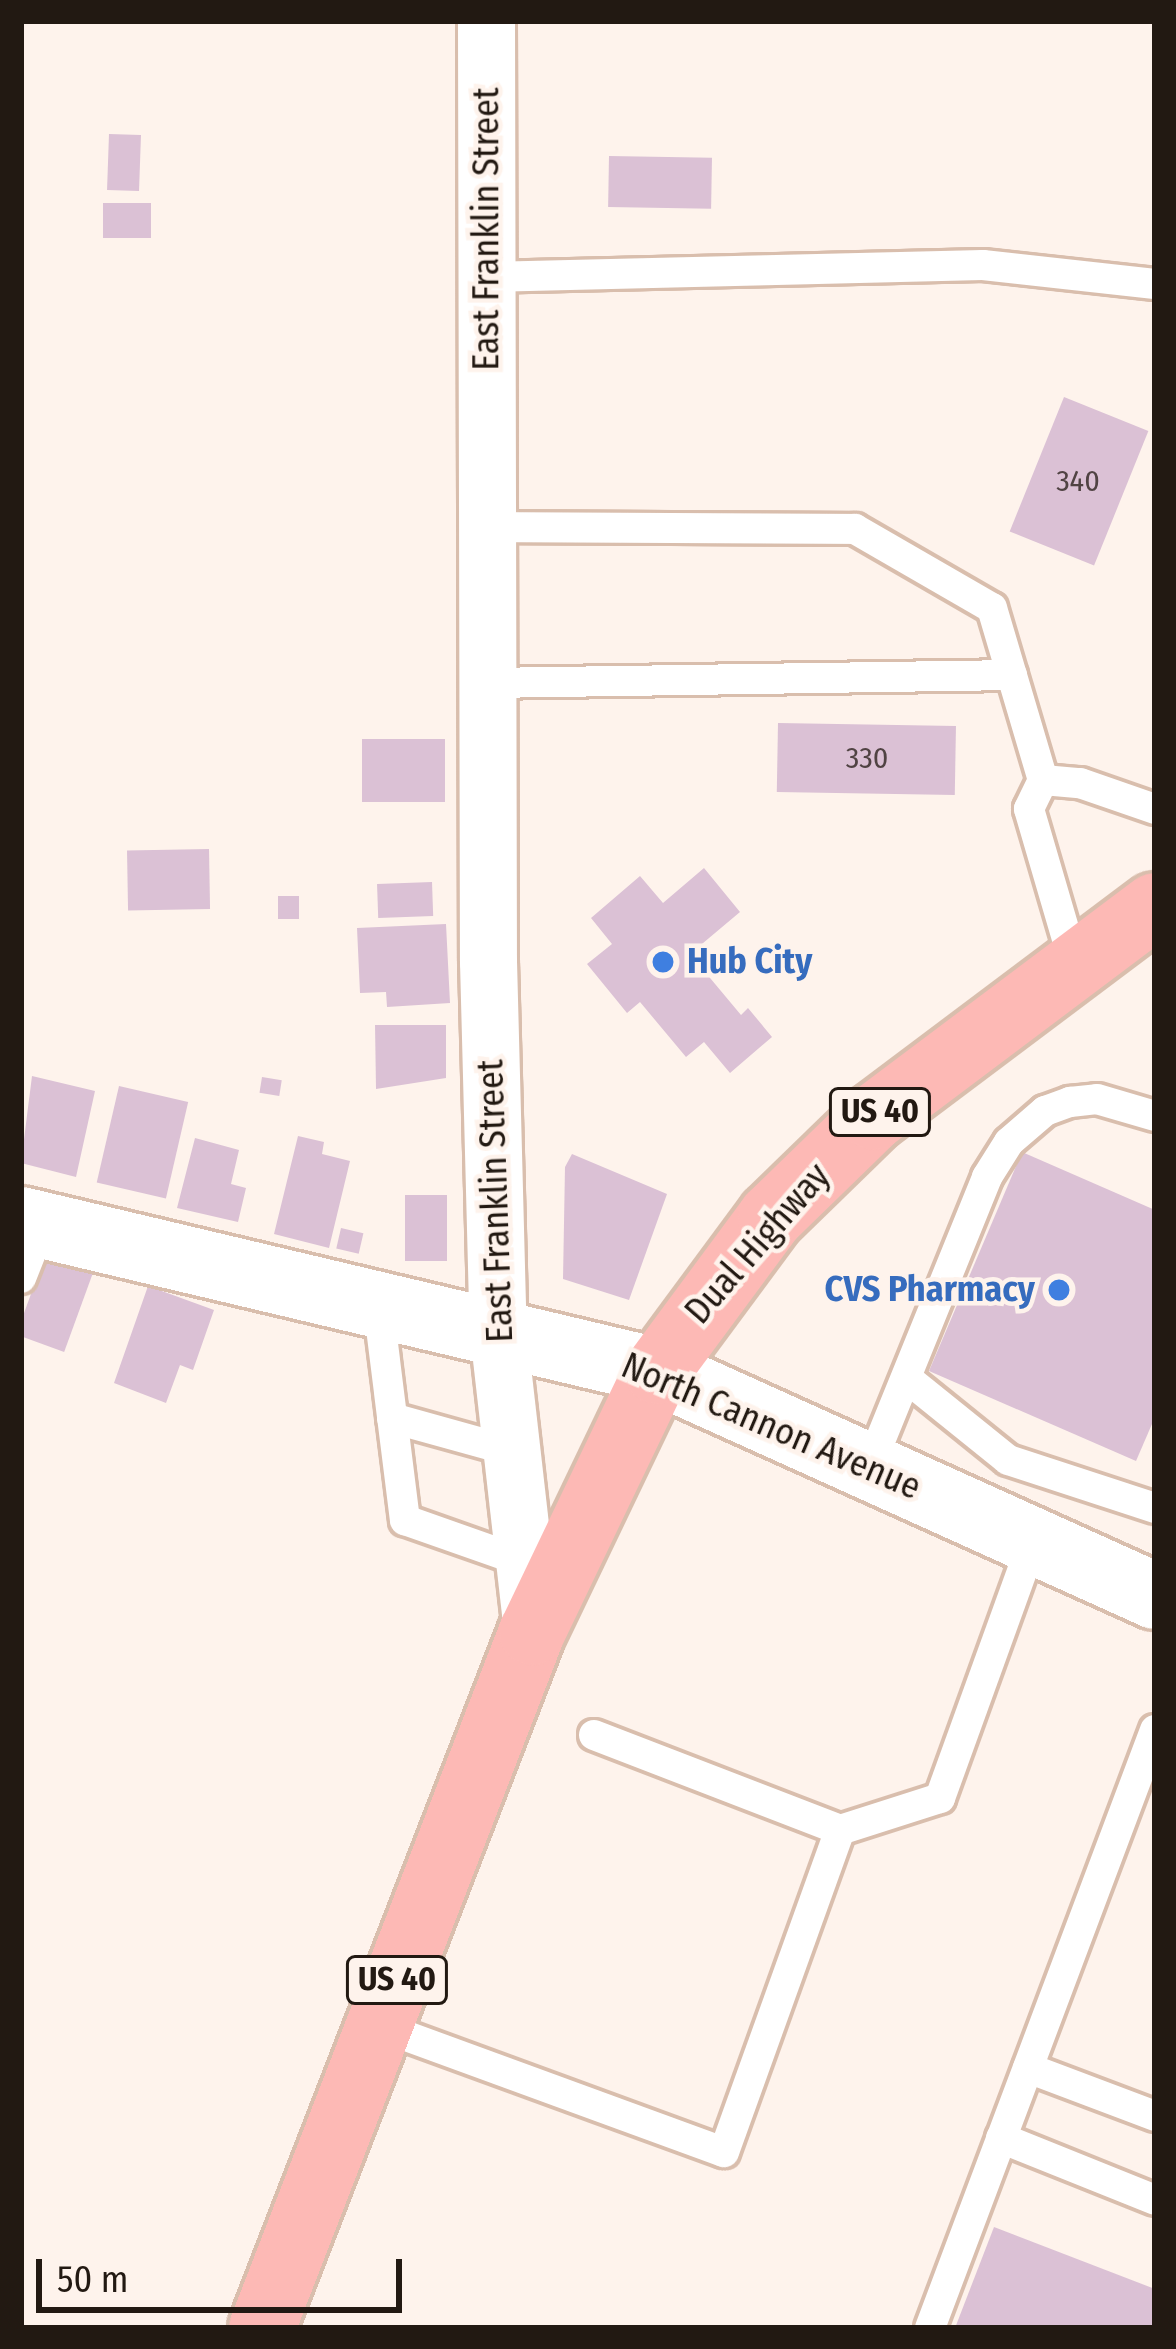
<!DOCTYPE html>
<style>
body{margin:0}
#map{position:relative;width:1176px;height:2349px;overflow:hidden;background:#fef3ec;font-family:"Fira Sans Condensed",sans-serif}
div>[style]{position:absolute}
.building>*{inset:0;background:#dbc1d5;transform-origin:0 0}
.roads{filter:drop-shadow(3px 0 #d9bead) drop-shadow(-3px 0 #d9bead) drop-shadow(0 3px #d9bead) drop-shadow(0 -3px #d9bead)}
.lane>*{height:30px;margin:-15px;padding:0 15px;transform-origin:15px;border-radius:15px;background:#fff}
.street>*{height:57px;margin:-28.5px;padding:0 28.5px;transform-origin:28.5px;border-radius:28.5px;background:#fff}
.secondary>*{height:66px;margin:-33px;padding:0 33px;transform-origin:33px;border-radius:33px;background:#fff}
.primary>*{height:66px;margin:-33px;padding:0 33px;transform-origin:33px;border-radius:33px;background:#fdb9b5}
.dots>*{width:33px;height:33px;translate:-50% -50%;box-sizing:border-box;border:6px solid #fef3ec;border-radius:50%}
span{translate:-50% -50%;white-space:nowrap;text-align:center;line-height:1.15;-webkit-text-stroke:9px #fef3ec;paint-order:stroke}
.number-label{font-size:30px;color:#504343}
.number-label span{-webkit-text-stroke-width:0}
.shield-label span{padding:3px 9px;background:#fef3ec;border:3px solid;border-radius:9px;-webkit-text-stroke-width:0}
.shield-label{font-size:33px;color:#221912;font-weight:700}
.street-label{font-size:36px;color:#221912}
.shop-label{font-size:36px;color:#366cbe;font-weight:700}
.left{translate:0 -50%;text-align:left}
.right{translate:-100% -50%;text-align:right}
.frame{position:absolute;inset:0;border:24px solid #221912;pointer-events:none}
.scale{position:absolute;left:36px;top:2259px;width:366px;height:54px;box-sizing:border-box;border:6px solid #221912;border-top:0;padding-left:15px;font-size:36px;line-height:42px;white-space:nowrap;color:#221912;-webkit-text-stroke:9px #fef3ec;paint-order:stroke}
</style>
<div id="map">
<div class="building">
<div style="left:109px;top:134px;width:32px;height:56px;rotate:2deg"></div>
<div style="left:609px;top:156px;width:103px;height:51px;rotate:1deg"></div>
<div style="left:151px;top:203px;width:35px;height:48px;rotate:90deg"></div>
<div style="left:1064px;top:397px;width:91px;height:145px;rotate:22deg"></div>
<div style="left:778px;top:723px;width:178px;height:69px;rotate:1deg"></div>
<div style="left:445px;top:739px;width:63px;height:83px;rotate:90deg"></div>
<div style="left:209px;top:849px;width:60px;height:82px;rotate:89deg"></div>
<div style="clip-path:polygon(704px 868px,740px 912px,690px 954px,741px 1015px,748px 1008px,772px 1037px,730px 1073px,704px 1042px,686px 1057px,640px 1002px,627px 1013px,587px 964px,612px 944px,591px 918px,640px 876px,663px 903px)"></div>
<div style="left:432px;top:882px;width:34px;height:55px;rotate:88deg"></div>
<div style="left:278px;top:896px;width:21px;height:23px"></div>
<div style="clip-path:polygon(446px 924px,450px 1003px,387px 1007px,386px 992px,360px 993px,357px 928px)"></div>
<div style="clip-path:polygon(375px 1025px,446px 1025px,446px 1078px,376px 1089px)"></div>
<div style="clip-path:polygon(32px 1076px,95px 1091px,76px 1177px,21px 1163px)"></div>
<div style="left:262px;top:1077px;width:20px;height:16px;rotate:9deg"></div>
<div style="left:119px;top:1086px;width:71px;height:99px;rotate:13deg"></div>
<div style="clip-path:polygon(298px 1136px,324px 1142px,322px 1154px,350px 1161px,329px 1248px,274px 1234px)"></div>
<div style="clip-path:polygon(195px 1138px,239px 1150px,231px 1184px,246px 1188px,238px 1222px,177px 1208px)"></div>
<div style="clip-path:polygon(1022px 1152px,1155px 1210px,1155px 1417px,1136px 1461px,929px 1371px)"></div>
<div style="clip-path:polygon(572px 1154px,667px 1194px,629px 1300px,563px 1279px,565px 1167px)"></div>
<div style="left:405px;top:1195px;width:42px;height:66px"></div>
<div style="left:341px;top:1228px;width:23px;height:21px;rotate:13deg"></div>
<div style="left:47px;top:1250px;width:51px;height:90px;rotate:20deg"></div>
<div style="clip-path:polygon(148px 1286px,214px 1310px,193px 1370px,180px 1365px,166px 1403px,114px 1383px)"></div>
<div style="clip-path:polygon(994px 2227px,1155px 2289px,1155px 2328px,955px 2328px)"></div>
</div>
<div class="roads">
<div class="lane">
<div style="left:487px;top:277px;width:496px;rotate:-1.4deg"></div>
<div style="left:983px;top:265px;width:173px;rotate:6.3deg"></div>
<div style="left:487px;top:527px;width:368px;rotate:0.3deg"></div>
<div style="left:855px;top:529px;width:158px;rotate:30deg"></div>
<div style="left:992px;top:608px;width:179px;rotate:73.5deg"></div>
<div style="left:1043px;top:780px;width:37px;rotate:5deg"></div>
<div style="left:1080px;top:783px;width:79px;rotate:19.1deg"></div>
<div style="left:488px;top:683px;width:524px;rotate:-0.87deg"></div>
<div style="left:1043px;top:780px;width:32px;rotate:116deg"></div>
<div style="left:1029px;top:809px;width:160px;rotate:73.7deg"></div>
<div style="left:21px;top:1278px;width:57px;rotate:-68.4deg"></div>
<div style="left:378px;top:1304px;width:218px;rotate:82.9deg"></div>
<div style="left:405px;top:1520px;width:126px;rotate:19.4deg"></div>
<div style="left:909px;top:1380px;width:127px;rotate:38.9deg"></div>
<div style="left:1008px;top:1460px;width:155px;rotate:18.1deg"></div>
<div style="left:392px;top:1418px;width:123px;rotate:15.5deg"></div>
<div style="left:869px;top:1468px;width:314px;rotate:-67.9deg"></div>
<div style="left:987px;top:1177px;width:41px;rotate:-57.8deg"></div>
<div style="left:1009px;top:1142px;width:48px;rotate:-40.7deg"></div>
<div style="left:1045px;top:1111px;width:27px;rotate:-20deg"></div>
<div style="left:1070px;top:1102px;width:27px;rotate:-6deg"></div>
<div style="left:1097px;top:1099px;width:60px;rotate:16.3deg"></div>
<div style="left:594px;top:1735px;width:264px;rotate:21.1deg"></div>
<div style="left:840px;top:1830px;width:105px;rotate:-17.7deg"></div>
<div style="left:940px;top:1798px;width:273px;rotate:-70.1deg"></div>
<div style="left:379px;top:2026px;width:367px;rotate:20.1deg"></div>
<div style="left:724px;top:2152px;width:342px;rotate:-70.2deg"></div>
<div style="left:1028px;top:2068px;width:136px;rotate:20.7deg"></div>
<div style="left:1001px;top:2138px;width:166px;rotate:21.9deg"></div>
<div style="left:930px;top:2328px;width:639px;rotate:-69.38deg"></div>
</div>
<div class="street">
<div style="left:486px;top:21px;width:940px;rotate:89.88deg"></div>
<div style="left:488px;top:961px;width:371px;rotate:88.5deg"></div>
<div style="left:498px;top:1332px;width:302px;rotate:83.5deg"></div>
</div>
<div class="secondary">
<div style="left:21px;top:1220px;width:654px;rotate:13.36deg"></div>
<div style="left:657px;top:1371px;width:546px;rotate:24.31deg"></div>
</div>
<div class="primary">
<div style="left:262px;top:2328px;width:747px;rotate:-68.8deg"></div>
<div style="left:532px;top:1632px;width:289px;rotate:-64.4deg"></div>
<div style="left:657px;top:1371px;width:192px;rotate:-53.5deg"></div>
<div style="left:771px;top:1217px;width:144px;rotate:-44.2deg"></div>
<div style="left:874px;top:1117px;width:351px;rotate:-36.9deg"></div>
</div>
</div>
<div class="dots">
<div style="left:663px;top:962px;background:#3f7fe0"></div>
<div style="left:1059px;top:1290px;background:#3f7fe0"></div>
</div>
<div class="number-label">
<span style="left:1078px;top:481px">340</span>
<span style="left:867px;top:758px">330</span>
</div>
<div class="shield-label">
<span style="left:880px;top:1112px">US 40</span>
<span style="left:397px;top:1980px">US 40</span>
</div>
<div class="street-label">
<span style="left:487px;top:229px;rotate:-90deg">East Franklin Street</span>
<span style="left:496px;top:1201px;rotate:-92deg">East Franklin Street</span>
<span style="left:758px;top:1244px;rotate:-49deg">Dual Highway</span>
<span style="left:771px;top:1427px;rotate:23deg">North Cannon Avenue</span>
</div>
<div class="shop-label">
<span class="left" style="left:687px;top:962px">Hub City</span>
<span class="right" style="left:1035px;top:1290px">CVS Pharmacy</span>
</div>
<div class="frame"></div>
<div class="scale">50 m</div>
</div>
